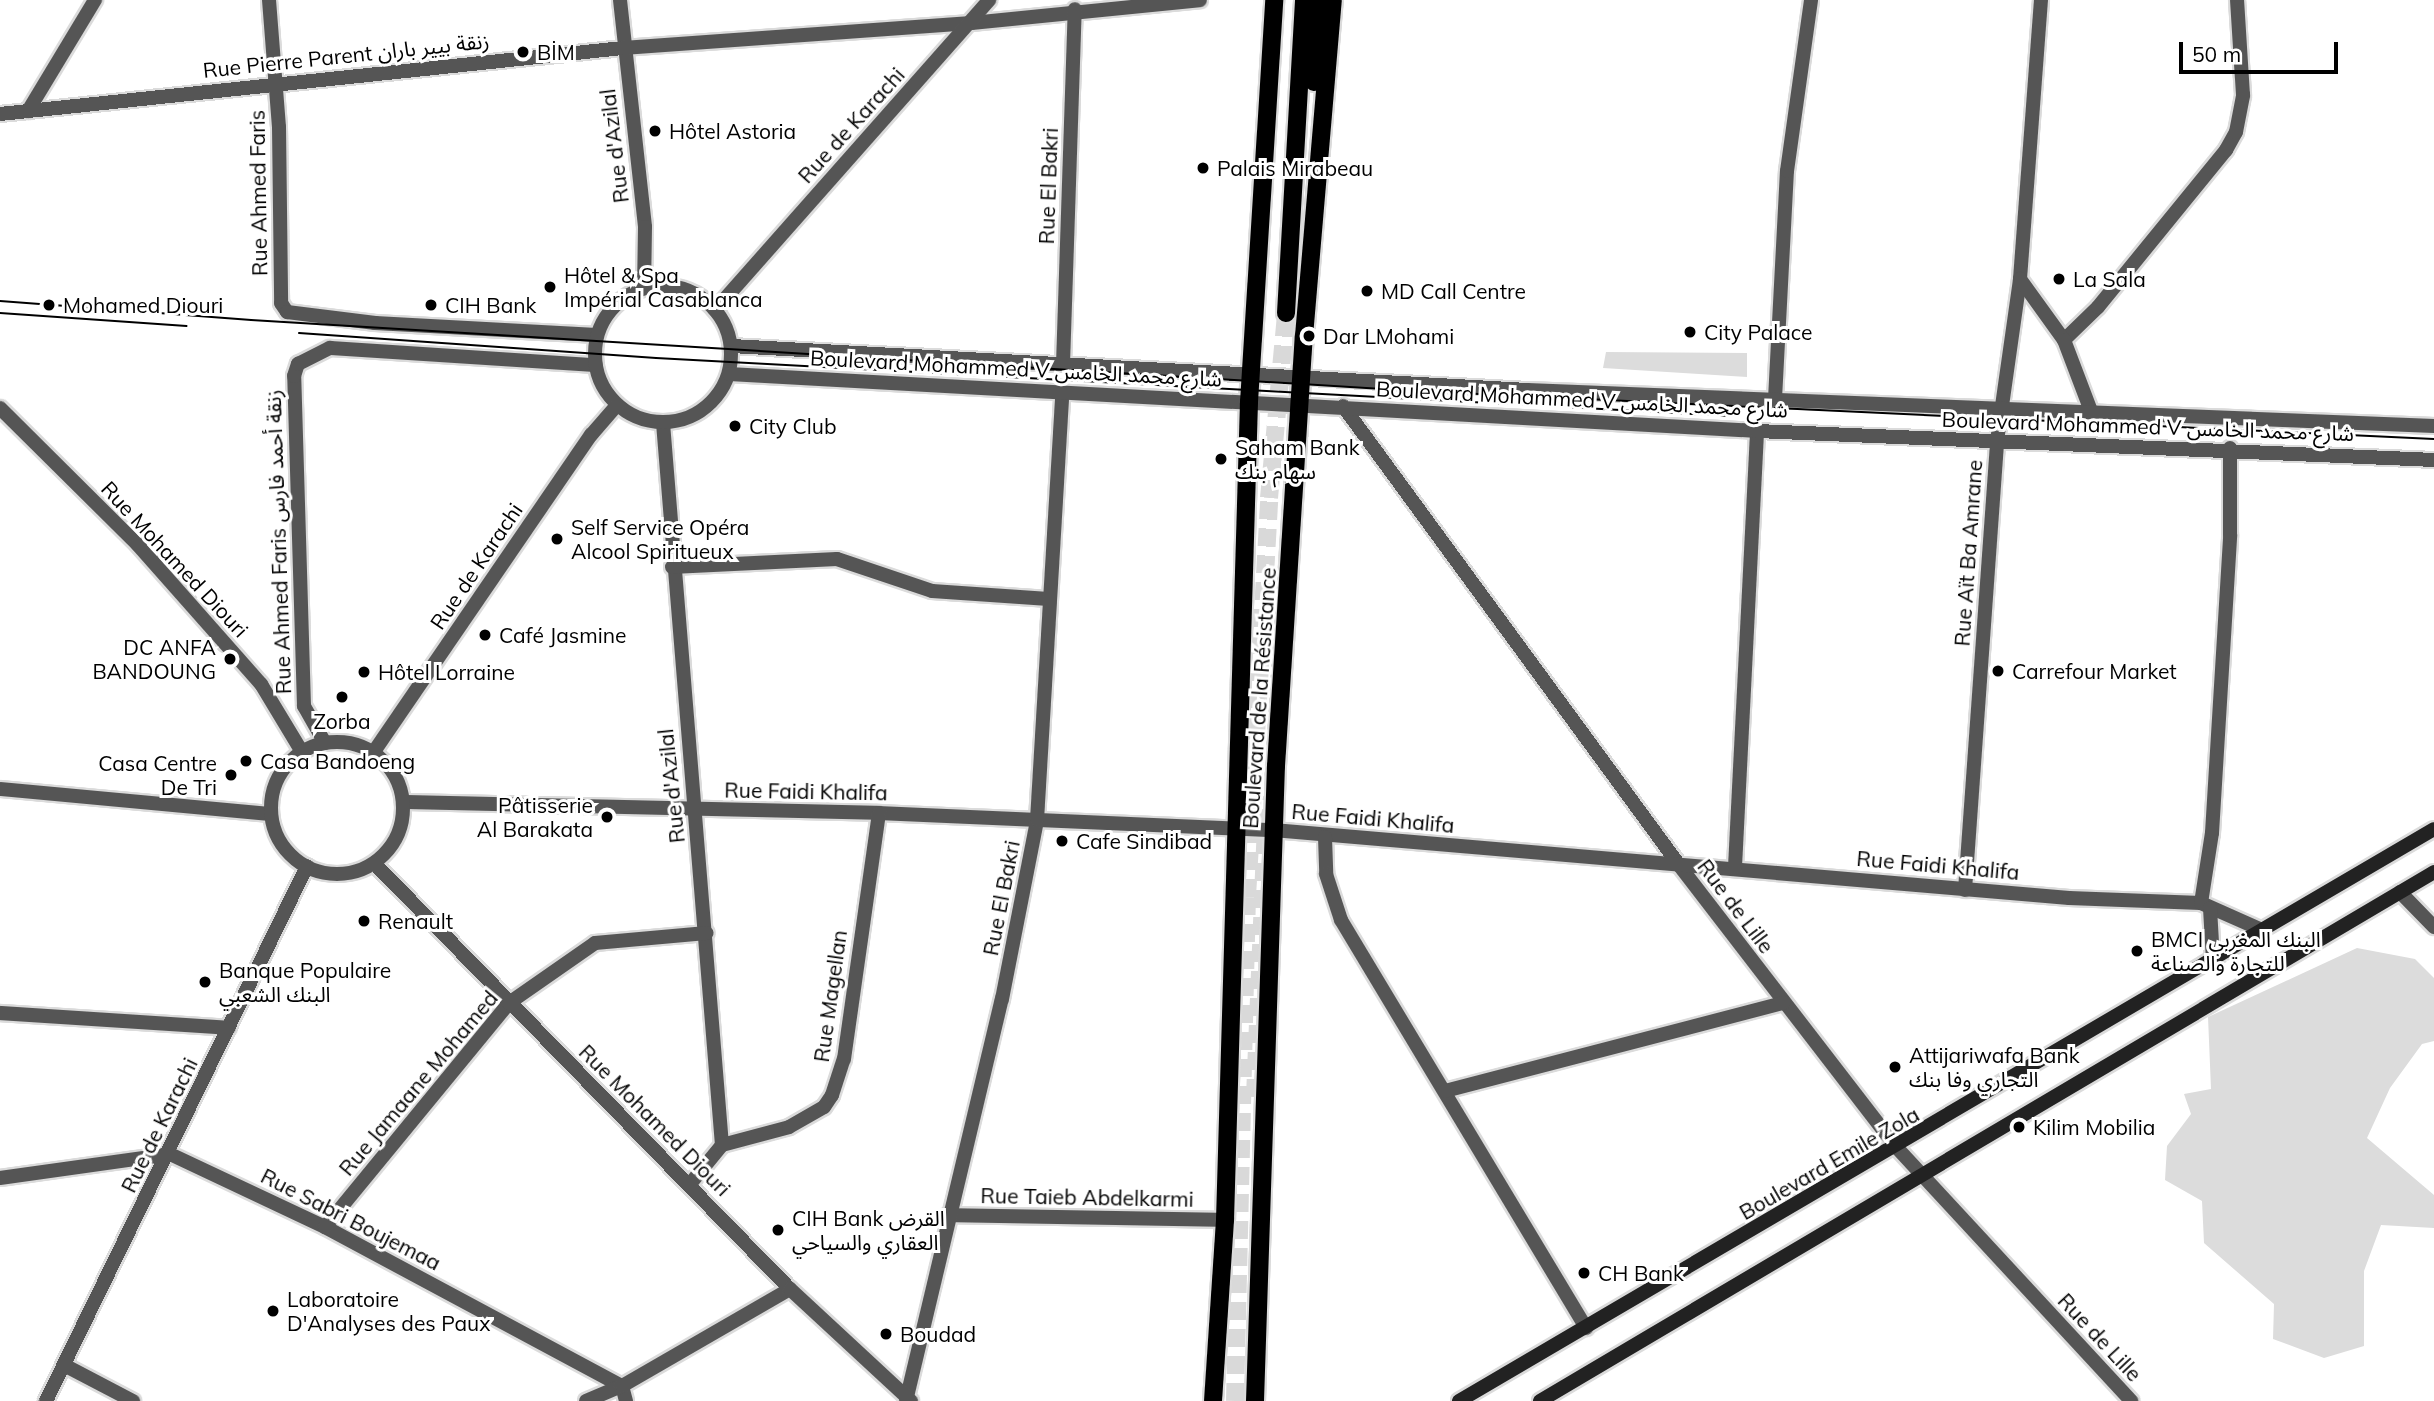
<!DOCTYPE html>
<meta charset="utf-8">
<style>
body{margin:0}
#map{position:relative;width:2434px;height:1401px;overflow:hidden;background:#fff;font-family:Mulish,"Noto Sans Arabic",sans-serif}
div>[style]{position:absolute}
.green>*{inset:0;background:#dcdcdc}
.primary-tunnel>*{height:18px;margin-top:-9px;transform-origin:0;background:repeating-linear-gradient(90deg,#d9d9d9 0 18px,transparent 0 27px)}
.roads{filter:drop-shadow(2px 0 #dbdbdb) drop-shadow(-2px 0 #dbdbdb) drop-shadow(0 2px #dbdbdb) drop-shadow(0 -2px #dbdbdb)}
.minor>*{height:14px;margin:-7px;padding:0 7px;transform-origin:7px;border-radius:7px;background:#555}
.tertiary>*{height:14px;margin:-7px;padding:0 7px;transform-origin:7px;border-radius:7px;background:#555}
.tertiary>.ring{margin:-7px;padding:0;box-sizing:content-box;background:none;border:14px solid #555;border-radius:50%}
.secondary>*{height:14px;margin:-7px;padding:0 7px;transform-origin:7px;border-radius:7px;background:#222}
.primary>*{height:18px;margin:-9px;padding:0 9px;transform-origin:9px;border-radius:9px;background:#000}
.tram>*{height:2px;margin:-1px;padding:0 1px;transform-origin:1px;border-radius:1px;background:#000}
.dots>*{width:19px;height:19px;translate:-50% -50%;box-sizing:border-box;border:4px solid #fff;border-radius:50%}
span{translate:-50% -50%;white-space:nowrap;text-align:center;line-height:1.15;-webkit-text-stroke:6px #fff;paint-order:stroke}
.poi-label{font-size:21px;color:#000}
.left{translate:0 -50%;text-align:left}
.right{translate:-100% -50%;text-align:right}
.street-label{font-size:21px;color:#000}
.scale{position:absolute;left:2179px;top:42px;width:159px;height:32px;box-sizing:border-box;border:4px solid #000;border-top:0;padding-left:9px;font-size:21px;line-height:24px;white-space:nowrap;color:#000;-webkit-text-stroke:5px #fff;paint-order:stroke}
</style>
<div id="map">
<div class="green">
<div style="clip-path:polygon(1606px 352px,1747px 353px,1747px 377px,1603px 368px)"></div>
<div style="clip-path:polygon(2357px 948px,2415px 959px,2434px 978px,2434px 1041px,2422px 1044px,2390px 1088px,2367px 1138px,2434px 1195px,2434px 1228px,2381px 1225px,2364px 1271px,2364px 1346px,2324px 1358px,2273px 1339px,2274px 1304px,2204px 1243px,2202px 1201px,2165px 1180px,2167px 1146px,2191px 1114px,2184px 1094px,2211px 1089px,2208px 1017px)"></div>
</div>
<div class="primary-tunnel">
<div style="left:1255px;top:1097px;width:301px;rotate:-87.7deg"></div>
<div style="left:1235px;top:1401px;width:504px;rotate:-88.64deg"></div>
<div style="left:1247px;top:897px;width:400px;rotate:-86.8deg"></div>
<div style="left:1269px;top:498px;width:186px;rotate:-84.7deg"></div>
</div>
<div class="roads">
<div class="minor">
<div style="left:269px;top:0;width:127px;rotate:85.5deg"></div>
<div style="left:279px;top:127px;width:176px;rotate:89.3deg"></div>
<div style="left:281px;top:303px;width:11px;rotate:56deg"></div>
<div style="left:287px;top:312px;width:89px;rotate:7.1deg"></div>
<div style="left:375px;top:323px;width:222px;rotate:3.1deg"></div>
<div style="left:620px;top:0;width:228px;rotate:83.7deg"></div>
<div style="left:645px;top:227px;width:61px;rotate:90.9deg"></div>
<div style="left:28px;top:111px;width:130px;rotate:-58.9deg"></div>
<div style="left:0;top:114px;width:626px;rotate:-6.05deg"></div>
<div style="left:623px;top:48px;width:349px;rotate:-4.1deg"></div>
<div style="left:971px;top:23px;width:230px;rotate:-5.7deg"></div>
<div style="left:2020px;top:279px;width:280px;rotate:-85.7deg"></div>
<div style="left:715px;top:310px;width:414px;rotate:-48.5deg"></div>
<div style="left:2064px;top:340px;width:47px;rotate:-44.1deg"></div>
<div style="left:2098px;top:307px;width:203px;rotate:-50.8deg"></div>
<div style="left:2226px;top:150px;width:21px;rotate:-61deg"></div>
<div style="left:2236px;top:132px;width:38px;rotate:-79deg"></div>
<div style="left:2243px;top:95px;width:95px;rotate:-93.6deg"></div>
<div style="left:1063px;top:364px;width:355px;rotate:-88.1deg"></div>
<div style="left:1775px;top:399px;width:228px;rotate:-87deg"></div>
<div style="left:1787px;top:171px;width:173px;rotate:-82deg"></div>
<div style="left:1343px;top:406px;width:569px;rotate:53.79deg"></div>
<div style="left:1679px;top:865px;width:357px;rotate:52.4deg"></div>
<div style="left:1897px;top:1148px;width:345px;rotate:47.2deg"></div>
<div style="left:0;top:408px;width:194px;rotate:44.8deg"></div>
<div style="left:138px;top:545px;width:186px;rotate:48.5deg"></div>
<div style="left:261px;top:684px;width:79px;rotate:58.9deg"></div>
<div style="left:663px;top:423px;width:724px;rotate:85.33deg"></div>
<div style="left:672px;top:567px;width:165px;rotate:-2.8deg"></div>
<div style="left:837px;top:559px;width:100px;rotate:18.6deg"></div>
<div style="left:932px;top:591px;width:117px;rotate:3.9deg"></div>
<div style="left:325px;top:743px;width:43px;rotate:-119.6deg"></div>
<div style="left:304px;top:706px;width:330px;rotate:-91.7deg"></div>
<div style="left:294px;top:376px;width:13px;rotate:-72deg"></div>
<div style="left:298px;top:364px;width:36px;rotate:-27deg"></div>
<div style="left:330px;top:348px;width:266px;rotate:3.7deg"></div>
<div style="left:0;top:789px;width:272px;rotate:5.3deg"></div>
<div style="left:403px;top:802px;width:476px;rotate:1.3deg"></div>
<div style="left:879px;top:813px;width:394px;rotate:2.5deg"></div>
<div style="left:1273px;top:830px;width:799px;rotate:4.88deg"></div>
<div style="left:2069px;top:898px;width:132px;rotate:2.2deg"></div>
<div style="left:2201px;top:903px;width:67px;rotate:23.9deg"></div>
<div style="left:1325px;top:837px;width:37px;rotate:88deg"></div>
<div style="left:1326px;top:874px;width:48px;rotate:71.9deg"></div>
<div style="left:1341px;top:920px;width:476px;rotate:59deg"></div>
<div style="left:1735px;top:867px;width:437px;rotate:-87.1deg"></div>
<div style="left:1965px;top:890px;width:450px;rotate:-85.9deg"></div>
<div style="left:1997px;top:441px;width:164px;rotate:-81.9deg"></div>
<div style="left:2020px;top:279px;width:75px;rotate:54.2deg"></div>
<div style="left:2064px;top:340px;width:76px;rotate:69.2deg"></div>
<div style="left:2400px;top:892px;width:49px;rotate:45.8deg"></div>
<div style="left:2201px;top:903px;width:71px;rotate:-81.1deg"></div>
<div style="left:2212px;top:833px;width:299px;rotate:-86.5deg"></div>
<div style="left:2230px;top:535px;width:87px;rotate:-90deg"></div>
<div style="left:2210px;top:908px;width:52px;rotate:86.7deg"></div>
<div style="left:0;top:1013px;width:229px;rotate:3.7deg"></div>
<div style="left:1445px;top:1091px;width:350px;rotate:-14.6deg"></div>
<div style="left:0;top:1178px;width:172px;rotate:-8deg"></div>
<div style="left:170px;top:1154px;width:171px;rotate:25.2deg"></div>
<div style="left:325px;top:1227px;width:337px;rotate:28.2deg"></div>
<div style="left:622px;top:1386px;width:16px;rotate:75deg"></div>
<div style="left:690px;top:1184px;width:50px;rotate:-50.6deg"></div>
<div style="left:722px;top:1145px;width:69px;rotate:-15deg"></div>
<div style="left:789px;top:1127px;width:40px;rotate:-29.7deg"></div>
<div style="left:824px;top:1107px;width:14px;rotate:-56deg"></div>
<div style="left:832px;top:1095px;width:38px;rotate:-72deg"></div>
<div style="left:844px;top:1059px;width:248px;rotate:-81.9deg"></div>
<div style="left:948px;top:1215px;width:277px;rotate:1deg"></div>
<div style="left:325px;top:1227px;width:290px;rotate:-50.6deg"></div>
<div style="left:509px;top:1003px;width:105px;rotate:-34.9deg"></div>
<div style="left:595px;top:943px;width:112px;rotate:-5.1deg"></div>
<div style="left:64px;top:1365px;width:78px;rotate:27.6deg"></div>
<div style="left:586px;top:1401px;width:39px;rotate:-23deg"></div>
<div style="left:622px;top:1386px;width:194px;rotate:-30deg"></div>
<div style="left:906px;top:1401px;width:413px;rotate:-76.6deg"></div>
<div style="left:1002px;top:999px;width:182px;rotate:-78.9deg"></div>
<div style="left:1037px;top:820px;width:428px;rotate:-86.6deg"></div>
</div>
<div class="tertiary">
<div class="ring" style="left:595px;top:286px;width:122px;height:122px"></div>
<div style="left:731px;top:346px;width:797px;rotate:3.16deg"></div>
<div style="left:1527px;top:390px;width:908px;rotate:2.27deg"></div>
<div style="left:729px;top:374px;width:1030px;rotate:3.17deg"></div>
<div style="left:1757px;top:431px;width:678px;rotate:2.45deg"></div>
<div class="ring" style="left:271px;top:742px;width:118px;height:118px"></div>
<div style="left:373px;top:753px;width:386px;rotate:-55.6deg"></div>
<div style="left:591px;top:435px;width:40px;rotate:-49deg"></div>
<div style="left:374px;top:863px;width:595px;rotate:45.68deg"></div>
<div style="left:790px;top:1289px;width:165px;rotate:42.8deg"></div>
<div style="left:46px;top:1401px;width:595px;rotate:-63.99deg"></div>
</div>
<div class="secondary">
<div style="left:1459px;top:1401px;width:1130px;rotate:-30.4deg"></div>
<div style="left:1540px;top:1401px;width:1039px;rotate:-30.61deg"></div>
</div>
<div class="primary">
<div style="left:1314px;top:82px;width:82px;rotate:-87.2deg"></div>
<div style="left:1286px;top:313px;width:314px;rotate:-86.7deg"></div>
<div style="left:1213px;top:1401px;width:181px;rotate:-86.2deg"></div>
<div style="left:1225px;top:1220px;width:818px;rotate:-88.32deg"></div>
<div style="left:1249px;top:402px;width:403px;rotate:-86.4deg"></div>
<div style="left:1255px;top:1401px;width:635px;rotate:-88.11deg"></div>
<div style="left:1276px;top:766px;width:431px;rotate:-86.3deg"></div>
<div style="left:1304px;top:336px;width:337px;rotate:-85.1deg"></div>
</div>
</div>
<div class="tram">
<div style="left:0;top:301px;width:252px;rotate:4.3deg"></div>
<div style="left:251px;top:320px;width:1166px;rotate:3.49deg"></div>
<div style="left:1415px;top:391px;width:1020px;rotate:2.7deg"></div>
<div style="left:0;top:313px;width:187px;rotate:4deg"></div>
<div style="left:299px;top:333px;width:358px;rotate:4deg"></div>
<div style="left:656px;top:358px;width:1077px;rotate:3.09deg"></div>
</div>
<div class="dots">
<div style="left:523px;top:52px;background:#000"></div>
<div style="left:655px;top:131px;background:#000"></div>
<div style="left:1203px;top:168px;background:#000"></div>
<div style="left:2059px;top:279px;background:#000"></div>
<div style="left:550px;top:287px;background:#000"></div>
<div style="left:1367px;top:291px;background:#000"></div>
<div style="left:49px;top:305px;background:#000"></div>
<div style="left:431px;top:305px;background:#000"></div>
<div style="left:1690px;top:332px;background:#000"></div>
<div style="left:1309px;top:336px;background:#000"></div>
<div style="left:735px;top:426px;background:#000"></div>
<div style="left:1221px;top:459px;background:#000"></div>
<div style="left:557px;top:539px;background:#000"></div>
<div style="left:485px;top:635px;background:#000"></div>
<div style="left:230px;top:659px;background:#000"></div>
<div style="left:1998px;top:671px;background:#000"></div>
<div style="left:364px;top:672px;background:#000"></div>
<div style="left:342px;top:697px;background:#000"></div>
<div style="left:246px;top:761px;background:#000"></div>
<div style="left:231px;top:775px;background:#000"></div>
<div style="left:607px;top:817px;background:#000"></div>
<div style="left:1062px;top:841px;background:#000"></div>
<div style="left:364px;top:921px;background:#000"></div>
<div style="left:2137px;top:951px;background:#000"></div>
<div style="left:205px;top:982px;background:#000"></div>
<div style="left:1895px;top:1067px;background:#000"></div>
<div style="left:2019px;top:1127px;background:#000"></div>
<div style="left:778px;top:1230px;background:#000"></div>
<div style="left:1584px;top:1273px;background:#000"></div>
<div style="left:273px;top:1311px;background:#000"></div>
<div style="left:886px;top:1334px;background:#000"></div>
</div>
<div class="poi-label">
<span class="left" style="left:537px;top:52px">BİM</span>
<span class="left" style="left:669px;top:131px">Hôtel Astoria</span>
<span class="left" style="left:1217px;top:168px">Palais Mirabeau</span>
<span class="left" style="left:564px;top:287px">Hôtel &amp; Spa<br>Impérial Casablanca</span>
<span class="left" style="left:2073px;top:279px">La Sala</span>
<span class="left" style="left:1381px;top:291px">MD Call Centre</span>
<span class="left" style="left:63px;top:305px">Mohamed Diouri</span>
<span class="left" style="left:445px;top:305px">CIH Bank</span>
<span class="left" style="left:1704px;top:332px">City Palace</span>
<span class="left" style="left:1323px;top:336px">Dar LMohami</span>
<span class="left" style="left:749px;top:426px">City Club</span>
<span class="left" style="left:1235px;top:459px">Saham Bank<br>سهام بنك</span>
<span class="left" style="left:571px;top:539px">Self Service Opéra<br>Alcool Spiritueux</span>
<span class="left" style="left:499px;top:635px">Café Jasmine</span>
<span class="right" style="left:216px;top:659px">DC ANFA<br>BANDOUNG</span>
<span class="left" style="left:2012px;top:671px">Carrefour Market</span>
<span class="left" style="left:378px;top:672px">Hôtel Lorraine</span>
<span style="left:342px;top:721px">Zorba</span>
<span class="left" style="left:260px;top:761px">Casa Bandoeng</span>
<span class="right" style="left:217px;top:775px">Casa Centre<br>De Tri</span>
<span class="right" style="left:593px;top:817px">Pâtisserie<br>Al Barakata</span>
<span class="left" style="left:1076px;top:841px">Cafe Sindibad</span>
<span class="left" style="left:378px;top:921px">Renault</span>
<span class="left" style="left:2151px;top:951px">BMCI البنك المغربي<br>للتجارة والصناعة</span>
<span class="left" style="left:219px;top:982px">Banque Populaire<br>البنك الشعبي</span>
<span class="left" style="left:1909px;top:1067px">Attijariwafa Bank<br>التجاري وفا بنك</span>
<span class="left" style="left:2033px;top:1127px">Kilim Mobilia</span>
<span class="left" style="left:792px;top:1230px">CIH Bank القرض<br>العقاري والسياحي</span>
<span class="left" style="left:1598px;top:1273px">CH Bank</span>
<span class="left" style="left:287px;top:1311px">Laboratoire<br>D'Analyses des Paux</span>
<span class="left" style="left:900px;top:1334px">Boudad</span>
</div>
<div class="street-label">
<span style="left:346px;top:55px;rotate:-6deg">Rue Pierre Parent زنقة بيير باران</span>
<span style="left:851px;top:125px;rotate:-48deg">Rue de Karachi</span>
<span style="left:614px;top:146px;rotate:-97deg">Rue d'Azilal</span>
<span style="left:1048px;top:186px;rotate:-88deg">Rue El Bakri</span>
<span style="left:258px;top:193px;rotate:-91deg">Rue Ahmed Faris</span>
<span style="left:1016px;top:368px;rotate:3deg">Boulevard Mohammed V شارع محمد الخامس</span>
<span style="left:1582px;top:399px;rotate:3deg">Boulevard Mohammed V شارع محمد الخامس</span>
<span style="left:2148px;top:426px;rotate:2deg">Boulevard Mohammed V شارع محمد الخامس</span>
<span style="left:278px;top:542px;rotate:-92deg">Rue Ahmed Faris زنقة أحمد فارس</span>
<span style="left:1968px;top:553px;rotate:-86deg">Rue Aït Ba Amrane</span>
<span style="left:175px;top:559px;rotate:47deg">Rue Mohamed Diouri</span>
<span style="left:476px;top:566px;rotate:-56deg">Rue de Karachi</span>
<span style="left:1259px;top:698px;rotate:-86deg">Boulevard de la Résistance</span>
<span style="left:671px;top:786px;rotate:-96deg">Rue d'Azilal</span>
<span style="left:806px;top:791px;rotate:1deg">Rue Faidi Khalifa</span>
<span style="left:1373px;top:818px;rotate:5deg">Rue Faidi Khalifa</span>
<span style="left:1938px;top:865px;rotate:5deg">Rue Faidi Khalifa</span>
<span style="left:1001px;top:898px;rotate:-79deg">Rue El Bakri</span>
<span style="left:1736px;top:906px;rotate:53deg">Rue de Lille</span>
<span style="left:830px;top:996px;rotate:-82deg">Rue Magellan</span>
<span style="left:418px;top:1083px;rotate:-50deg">Rue Jamaane Mohamed</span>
<span style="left:655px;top:1120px;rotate:45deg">Rue Mohamed Diouri</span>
<span style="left:159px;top:1125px;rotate:-64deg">Rue de Karachi</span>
<span style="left:1829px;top:1163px;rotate:-30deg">Boulevard Emile Zola</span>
<span style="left:1087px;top:1197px;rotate:1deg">Rue Taieb Abdelkarmi</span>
<span style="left:351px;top:1219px;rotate:27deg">Rue Sabri Boujemaa</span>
<span style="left:2100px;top:1337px;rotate:47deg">Rue de Lille</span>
</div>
<div class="scale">50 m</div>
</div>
